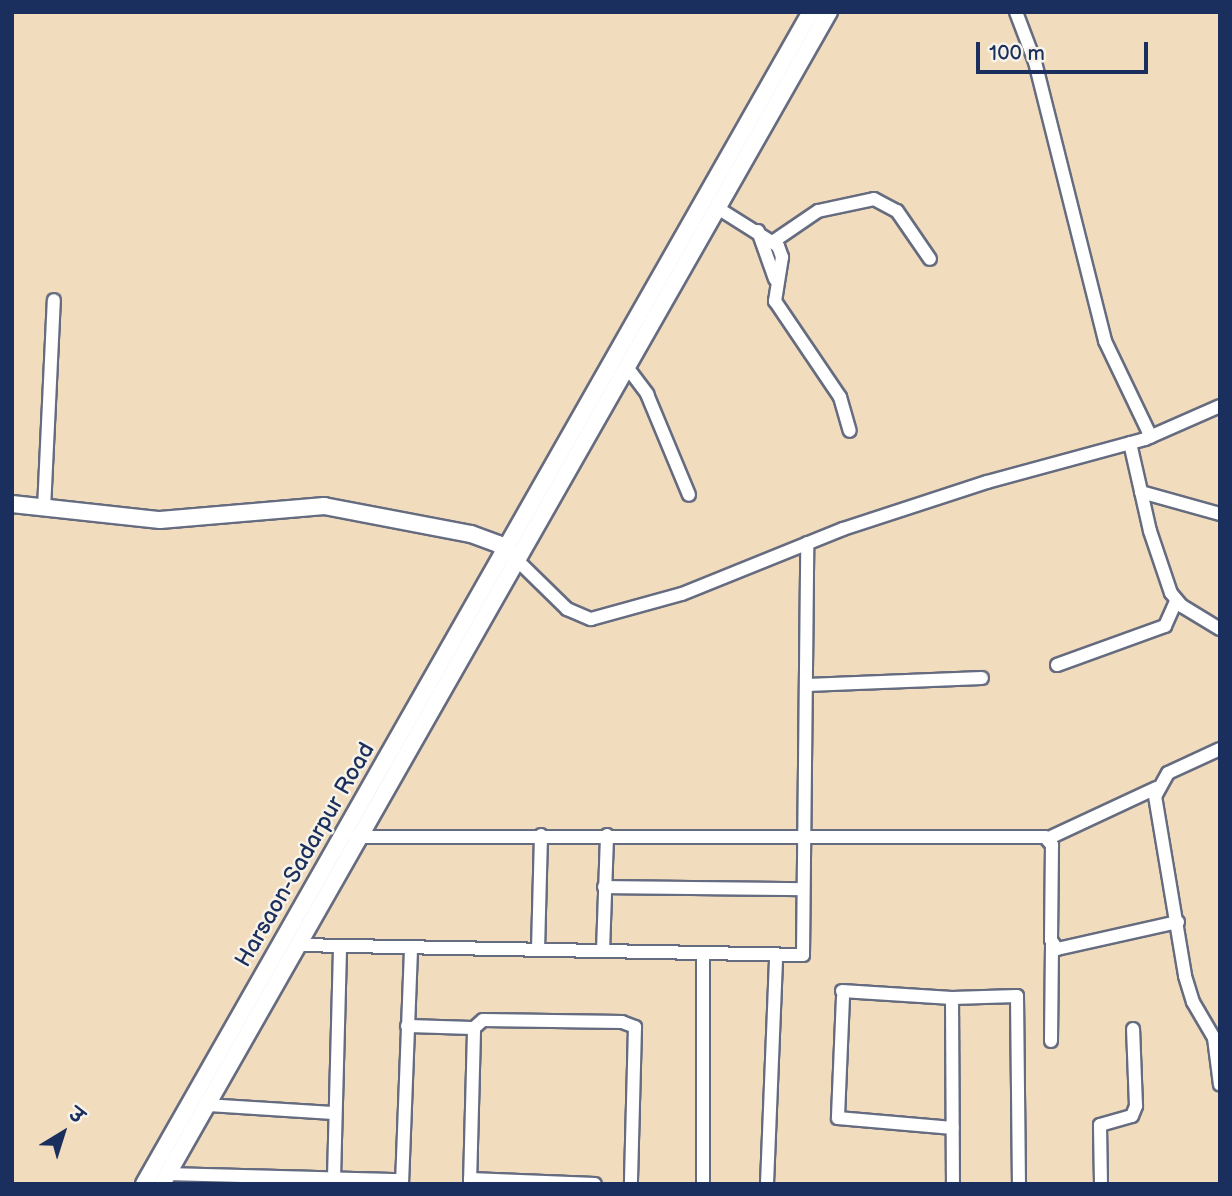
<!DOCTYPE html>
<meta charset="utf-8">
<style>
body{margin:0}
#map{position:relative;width:1232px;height:1196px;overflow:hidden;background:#f2dcbe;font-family:"Balsamiq Sans","Playpen Sans Deva",sans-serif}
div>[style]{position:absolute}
.roads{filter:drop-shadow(2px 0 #666c80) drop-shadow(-2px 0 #666c80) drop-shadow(0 2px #666c80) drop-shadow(0 -2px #666c80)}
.minor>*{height:12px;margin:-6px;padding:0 6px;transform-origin:6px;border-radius:6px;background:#fff}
.tertiary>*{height:16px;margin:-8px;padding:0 8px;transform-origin:8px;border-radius:8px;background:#fff}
span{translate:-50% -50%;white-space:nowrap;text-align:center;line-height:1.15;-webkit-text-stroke:5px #f7f3e8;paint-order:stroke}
.street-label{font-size:23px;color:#1b2f5e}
.frame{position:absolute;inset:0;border:14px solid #1b2f5e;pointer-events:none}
.north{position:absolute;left:28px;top:1098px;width:70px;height:70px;-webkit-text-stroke:5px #f7f3e8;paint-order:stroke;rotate:38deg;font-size:19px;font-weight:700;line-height:28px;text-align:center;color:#1b2f5e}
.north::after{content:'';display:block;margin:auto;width:24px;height:32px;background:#1b2f5e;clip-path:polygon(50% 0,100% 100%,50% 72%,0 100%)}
.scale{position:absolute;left:976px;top:42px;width:172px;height:32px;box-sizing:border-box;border:4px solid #1b2f5e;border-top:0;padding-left:9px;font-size:21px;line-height:24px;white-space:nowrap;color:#1b2f5e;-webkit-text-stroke:5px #f7f3e8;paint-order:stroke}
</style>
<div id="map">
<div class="roads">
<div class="minor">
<div style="left:1016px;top:12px;width:53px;rotate:69.2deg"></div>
<div style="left:1035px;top:62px;width:288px;rotate:75.9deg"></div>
<div style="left:1105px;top:341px;width:106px;rotate:64.4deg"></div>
<div style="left:716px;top:207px;width:73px;rotate:32.2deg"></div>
<div style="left:778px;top:246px;width:12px;rotate:70deg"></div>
<div style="left:782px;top:257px;width:45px;rotate:99deg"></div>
<div style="left:775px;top:301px;width:116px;rotate:55.9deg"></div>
<div style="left:840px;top:397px;width:35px;rotate:74deg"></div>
<div style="left:758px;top:231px;width:51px;rotate:70.5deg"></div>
<div style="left:774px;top:241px;width:53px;rotate:-34.3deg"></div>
<div style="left:818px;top:211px;width:57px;rotate:-12.1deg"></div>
<div style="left:874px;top:199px;width:26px;rotate:28deg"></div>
<div style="left:897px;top:211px;width:58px;rotate:55.5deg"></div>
<div style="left:627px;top:367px;width:34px;rotate:53deg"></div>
<div style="left:647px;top:394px;width:109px;rotate:67.4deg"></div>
<div style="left:1130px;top:443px;width:90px;rotate:77.2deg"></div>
<div style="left:1150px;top:531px;width:65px;rotate:71.3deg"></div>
<div style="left:1171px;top:593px;width:17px;rotate:50deg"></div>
<div style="left:1182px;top:606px;width:44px;rotate:31.2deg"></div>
<div style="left:1141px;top:492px;width:82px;rotate:15.6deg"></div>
<div style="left:44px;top:509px;width:209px;rotate:-87.3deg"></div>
<div style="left:518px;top:561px;width:69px;rotate:44.4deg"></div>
<div style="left:567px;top:609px;width:26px;rotate:23deg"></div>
<div style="left:591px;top:619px;width:94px;rotate:-15.4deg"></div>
<div style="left:682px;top:594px;width:174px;rotate:-22deg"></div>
<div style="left:843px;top:529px;width:151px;rotate:-18.1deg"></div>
<div style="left:987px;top:482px;width:164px;rotate:-15.2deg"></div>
<div style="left:1145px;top:439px;width:82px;rotate:-23.7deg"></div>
<div style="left:1057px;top:665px;width:115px;rotate:-19.9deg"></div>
<div style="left:1165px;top:626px;width:27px;rotate:-66deg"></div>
<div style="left:807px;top:685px;width:175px;rotate:-2.3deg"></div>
<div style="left:1220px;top:749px;width:57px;rotate:155.2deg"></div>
<div style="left:1168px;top:773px;width:26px;rotate:119deg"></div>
<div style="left:1155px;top:796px;width:182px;rotate:80.5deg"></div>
<div style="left:1185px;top:976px;width:27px;rotate:73deg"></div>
<div style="left:1193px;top:1002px;width:42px;rotate:59.7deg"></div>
<div style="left:1214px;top:1038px;width:47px;rotate:82.7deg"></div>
<div style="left:356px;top:837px;width:689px"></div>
<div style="left:1045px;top:837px;width:11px;rotate:49deg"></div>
<div style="left:1052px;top:845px;width:95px;rotate:90.6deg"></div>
<div style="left:1051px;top:940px;width:11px;rotate:56deg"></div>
<div style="left:1057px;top:949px;width:124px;rotate:-12.6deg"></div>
<div style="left:1049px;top:838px;width:118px;rotate:-25deg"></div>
<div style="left:604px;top:887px;width:198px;rotate:0.6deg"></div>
<div style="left:297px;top:945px;width:506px;rotate:1.13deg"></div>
<div style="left:803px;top:955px;width:412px;rotate:-89.4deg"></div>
<div style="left:538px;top:950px;width:115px;rotate:-88.5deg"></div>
<div style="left:603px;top:951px;width:116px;rotate:-88deg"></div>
<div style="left:842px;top:991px;width:110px;rotate:3.6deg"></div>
<div style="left:952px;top:998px;width:65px;rotate:-1.8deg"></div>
<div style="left:1017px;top:996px;width:188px;rotate:89.4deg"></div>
<div style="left:843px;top:997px;width:121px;rotate:92.4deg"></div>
<div style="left:838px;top:1118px;width:115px;rotate:5deg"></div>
<div style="left:952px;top:998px;width:186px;rotate:89.7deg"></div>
<div style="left:407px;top:1026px;width:67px;rotate:1.7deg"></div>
<div style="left:1051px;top:1041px;width:96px;rotate:-89.4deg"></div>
<div style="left:207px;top:1105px;width:128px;rotate:3.6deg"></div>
<div style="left:167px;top:1174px;width:235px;rotate:1.5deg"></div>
<div style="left:334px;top:1178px;width:232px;rotate:-88.5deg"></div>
<div style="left:470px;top:1179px;width:125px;rotate:2.3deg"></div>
<div style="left:402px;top:1184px;width:236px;rotate:-87.8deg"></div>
<div style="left:470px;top:1184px;width:156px;rotate:-88.5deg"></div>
<div style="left:474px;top:1028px;width:12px;rotate:-42deg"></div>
<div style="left:483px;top:1020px;width:139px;rotate:0.8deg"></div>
<div style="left:622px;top:1022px;width:14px;rotate:21deg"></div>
<div style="left:635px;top:1027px;width:157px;rotate:91.5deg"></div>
<div style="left:703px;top:1184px;width:230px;rotate:-90deg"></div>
<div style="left:767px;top:1184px;width:228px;rotate:-87.7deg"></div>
<div style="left:1101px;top:1184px;width:59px;rotate:-91deg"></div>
<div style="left:1100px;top:1125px;width:33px;rotate:-16deg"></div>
<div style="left:1132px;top:1116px;width:11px;rotate:-68deg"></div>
<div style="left:1136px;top:1106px;width:77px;rotate:-92.2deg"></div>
</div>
<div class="tertiary">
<div style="left:12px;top:504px;width:149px;rotate:6.2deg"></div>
<div style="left:160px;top:520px;width:165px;rotate:-4.9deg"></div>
<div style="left:324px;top:506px;width:150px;rotate:10.8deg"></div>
<div style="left:471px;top:534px;width:29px;rotate:20deg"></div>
<div style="left:498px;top:544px;width:21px;rotate:39deg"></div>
<div style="left:144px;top:1184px;width:1349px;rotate:-60.36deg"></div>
<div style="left:162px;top:1184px;width:1349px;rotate:-60.36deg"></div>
</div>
</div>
<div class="street-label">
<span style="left:305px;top:855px;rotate:-60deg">Harsaon-Sadarpur Road</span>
</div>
<div class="frame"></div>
<div class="north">उ</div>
<div class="scale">100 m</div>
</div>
